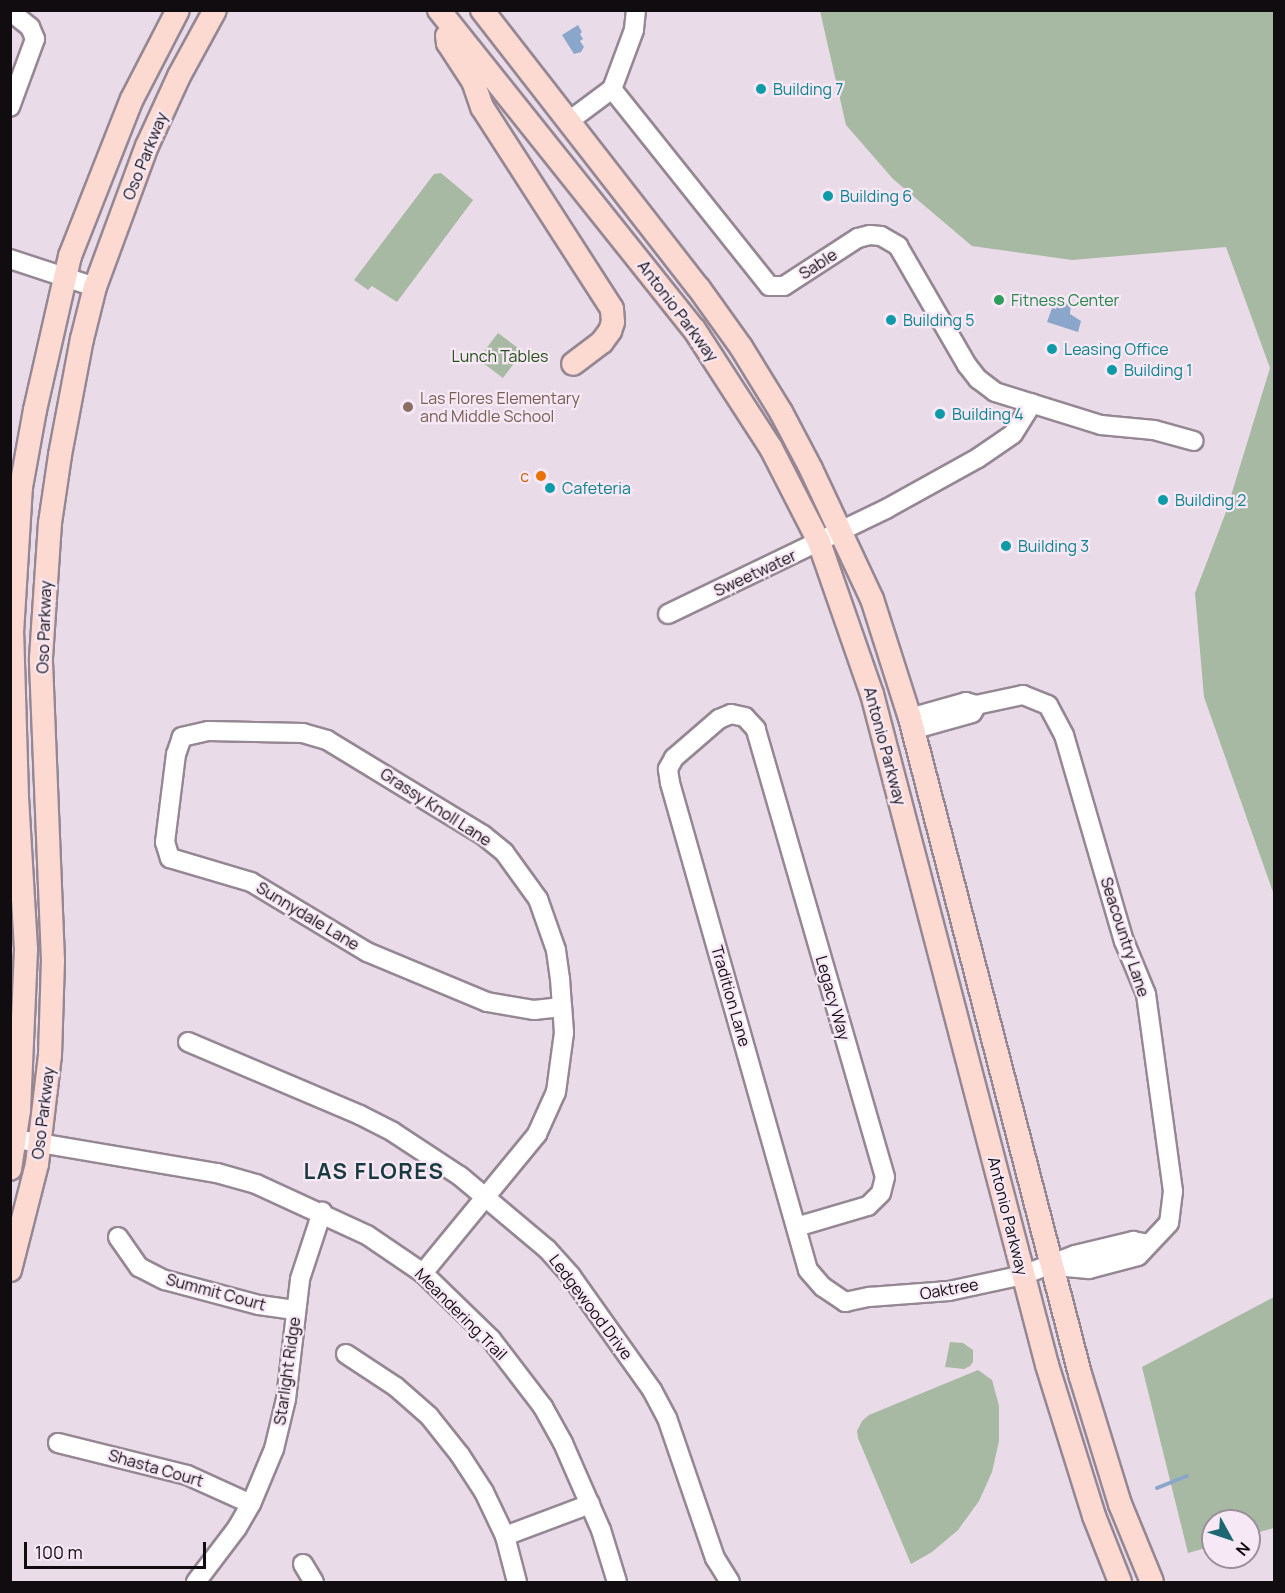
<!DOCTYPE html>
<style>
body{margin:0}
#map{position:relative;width:1285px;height:1593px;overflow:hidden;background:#eadbe8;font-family:Manrope,sans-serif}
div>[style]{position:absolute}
.green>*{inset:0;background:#a7b9a2;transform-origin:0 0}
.water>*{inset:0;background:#8aa6cb}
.stream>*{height:4px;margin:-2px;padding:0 2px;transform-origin:2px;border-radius:2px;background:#8aa6cb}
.roads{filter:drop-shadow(2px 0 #958794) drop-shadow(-2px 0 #958794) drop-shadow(0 2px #958794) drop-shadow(0 -2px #958794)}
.minor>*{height:18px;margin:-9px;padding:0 9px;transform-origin:9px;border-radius:9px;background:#fff}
.major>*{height:22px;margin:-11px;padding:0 11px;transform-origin:11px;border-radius:11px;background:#fddad1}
.dots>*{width:16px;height:16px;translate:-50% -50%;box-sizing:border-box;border:3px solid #f7e8f5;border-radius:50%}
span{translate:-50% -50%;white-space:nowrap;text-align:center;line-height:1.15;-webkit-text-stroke:4.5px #f7e8f5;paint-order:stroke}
.culture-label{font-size:16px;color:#0d838f}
.left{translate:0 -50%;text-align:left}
.street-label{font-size:16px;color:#100c10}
.leisure-label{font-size:16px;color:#27864d}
.park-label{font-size:16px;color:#264f1c}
.education-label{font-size:16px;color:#785e54}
.food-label{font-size:16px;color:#c56008}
.right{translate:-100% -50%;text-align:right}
.district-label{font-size:22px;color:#193b40;font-weight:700;letter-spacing:1.5px}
.frame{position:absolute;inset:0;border:12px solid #100c10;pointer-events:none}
.north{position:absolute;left:1201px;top:1509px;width:60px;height:60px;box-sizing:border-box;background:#f7e8f5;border:2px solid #9b9099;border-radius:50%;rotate:130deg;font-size:16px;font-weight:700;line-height:24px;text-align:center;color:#100c10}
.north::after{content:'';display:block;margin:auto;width:21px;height:27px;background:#1c6771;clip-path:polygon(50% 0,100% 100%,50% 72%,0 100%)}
.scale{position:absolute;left:24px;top:1542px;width:182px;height:27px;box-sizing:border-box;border:3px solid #100c10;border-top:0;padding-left:8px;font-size:18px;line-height:21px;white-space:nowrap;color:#100c10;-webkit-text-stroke:4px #f7e8f5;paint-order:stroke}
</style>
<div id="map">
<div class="green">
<div style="clip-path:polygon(820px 11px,1274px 11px,1274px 895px,1204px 697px,1195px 593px,1226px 512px,1270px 368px,1226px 247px,1072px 260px,972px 246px,893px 179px,846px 125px)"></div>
<div style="clip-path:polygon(441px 173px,473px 200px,397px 302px,372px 286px,368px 290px,354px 280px,434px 174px)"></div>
<div style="left:498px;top:333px;width:31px;height:33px;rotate:37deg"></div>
<div style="clip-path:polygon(1274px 1297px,1274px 1528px,1249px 1535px,1249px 1521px,1213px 1521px,1213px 1546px,1188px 1553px,1142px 1367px)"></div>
<div style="clip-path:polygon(950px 1342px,963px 1343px,973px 1350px,973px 1362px,970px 1366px,964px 1369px,945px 1367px)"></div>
<div style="clip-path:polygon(978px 1370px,992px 1380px,999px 1406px,999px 1441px,992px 1472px,979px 1501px,958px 1530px,932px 1552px,911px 1564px,858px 1438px,857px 1431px,862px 1421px,869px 1415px)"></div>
</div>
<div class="water">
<div style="clip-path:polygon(578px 25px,582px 32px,580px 34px,583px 39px,580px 41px,584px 47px,581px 52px,574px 54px,562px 35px)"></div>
<div style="clip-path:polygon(1060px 301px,1071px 305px,1070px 314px,1081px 321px,1078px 332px,1047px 322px,1052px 308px,1056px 309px)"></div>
</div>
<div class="stream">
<div style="left:1157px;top:1488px;width:32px;rotate:-22deg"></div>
</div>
<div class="roads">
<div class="minor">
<div style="left:636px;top:10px;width:20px;rotate:96deg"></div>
<div style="left:634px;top:30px;width:63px;rotate:110.4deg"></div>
<div style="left:612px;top:89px;width:252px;rotate:51.4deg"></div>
<div style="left:769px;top:286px;width:15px"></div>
<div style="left:784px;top:286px;width:88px;rotate:-33deg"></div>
<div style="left:858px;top:238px;width:12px;rotate:-14deg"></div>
<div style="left:870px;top:235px;width:11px;rotate:5deg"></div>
<div style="left:881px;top:236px;width:20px;rotate:30deg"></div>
<div style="left:898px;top:246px;width:138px;rotate:59.9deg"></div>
<div style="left:967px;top:365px;width:18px;rotate:52deg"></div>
<div style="left:978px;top:379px;width:21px;rotate:37deg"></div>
<div style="left:995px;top:392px;width:111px;rotate:17.3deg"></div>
<div style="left:1101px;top:425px;width:53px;rotate:5.4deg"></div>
<div style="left:1154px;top:430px;width:41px;rotate:15.4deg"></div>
<div style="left:10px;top:11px;width:26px;rotate:39deg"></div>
<div style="left:30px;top:27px;width:13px;rotate:67deg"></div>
<div style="left:35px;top:39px;width:72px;rotate:110.2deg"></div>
<div style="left:569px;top:121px;width:54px;rotate:-36.7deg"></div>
<div style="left:10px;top:259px;width:89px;rotate:18.2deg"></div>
<div style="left:668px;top:614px;width:242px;rotate:-25.7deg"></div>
<div style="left:886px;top:509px;width:105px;rotate:-29deg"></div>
<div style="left:978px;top:458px;width:42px;rotate:-34.4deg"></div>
<div style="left:1013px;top:434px;width:36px;rotate:-58deg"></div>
<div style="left:910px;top:718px;width:58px;rotate:-15.9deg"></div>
<div style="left:966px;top:702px;width:10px;rotate:17deg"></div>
<div style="left:976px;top:705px;width:48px;rotate:-12deg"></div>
<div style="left:1023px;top:695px;width:27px;rotate:22deg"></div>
<div style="left:1048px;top:705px;width:34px;rotate:62deg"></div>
<div style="left:1064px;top:735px;width:215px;rotate:73.8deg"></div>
<div style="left:1124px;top:941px;width:57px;rotate:67.5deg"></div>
<div style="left:1146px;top:994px;width:199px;rotate:82.2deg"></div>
<div style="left:1173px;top:1191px;width:32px;rotate:97deg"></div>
<div style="left:1169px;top:1223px;width:45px;rotate:133.2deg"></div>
<div style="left:1138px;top:1256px;width:51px;rotate:165.1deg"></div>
<div style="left:1089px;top:1269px;width:35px;rotate:-175deg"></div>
<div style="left:922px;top:727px;width:52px;rotate:-15.6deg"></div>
<div style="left:972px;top:713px;width:4px;rotate:-56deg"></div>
<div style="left:188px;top:1042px;width:187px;rotate:23deg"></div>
<div style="left:360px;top:1115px;width:37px;rotate:27deg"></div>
<div style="left:393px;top:1132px;width:80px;rotate:33.3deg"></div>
<div style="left:460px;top:1176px;width:114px;rotate:40deg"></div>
<div style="left:547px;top:1249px;width:36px;rotate:48deg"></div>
<div style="left:571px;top:1276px;width:140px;rotate:54.6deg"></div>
<div style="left:652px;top:1390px;width:32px;rotate:62deg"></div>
<div style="left:667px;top:1418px;width:148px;rotate:71.1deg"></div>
<div style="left:715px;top:1558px;width:28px;rotate:58deg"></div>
<div style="left:10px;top:1138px;width:210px;rotate:9.6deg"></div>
<div style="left:217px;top:1173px;width:41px;rotate:15.8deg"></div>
<div style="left:256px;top:1184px;width:122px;rotate:24.7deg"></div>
<div style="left:367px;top:1235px;width:68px;rotate:34.2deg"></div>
<div style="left:423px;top:1273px;width:95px;rotate:44.1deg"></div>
<div style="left:491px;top:1339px;width:86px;rotate:52.6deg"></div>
<div style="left:543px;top:1407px;width:41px;rotate:60.9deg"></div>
<div style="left:563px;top:1443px;width:95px;rotate:66.4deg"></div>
<div style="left:601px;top:1530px;width:54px;rotate:72.9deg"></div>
<div style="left:796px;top:1227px;width:75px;rotate:-16.3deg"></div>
<div style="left:868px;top:1206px;width:18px;rotate:-45deg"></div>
<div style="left:881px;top:1193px;width:16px;rotate:-76deg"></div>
<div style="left:885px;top:1177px;width:466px;rotate:-106.1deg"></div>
<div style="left:756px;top:729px;width:16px;rotate:-133deg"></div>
<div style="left:745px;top:717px;width:14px;rotate:-168deg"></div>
<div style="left:731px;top:714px;width:13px;rotate:157deg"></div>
<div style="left:719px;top:719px;width:60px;rotate:139.1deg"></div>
<div style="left:674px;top:758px;width:13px;rotate:119deg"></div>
<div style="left:668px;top:769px;width:14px;rotate:82deg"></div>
<div style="left:670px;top:783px;width:506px;rotate:74.18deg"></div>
<div style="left:808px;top:1270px;width:23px;rotate:49deg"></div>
<div style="left:823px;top:1287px;width:27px;rotate:34deg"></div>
<div style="left:845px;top:1302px;width:25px;rotate:-12deg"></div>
<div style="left:869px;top:1297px;width:80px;rotate:-4.3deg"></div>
<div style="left:949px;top:1291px;width:76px;rotate:-12.2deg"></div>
<div style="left:1023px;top:1275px;width:56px;rotate:-21deg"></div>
<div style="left:1075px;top:1255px;width:60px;rotate:-13.6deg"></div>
<div style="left:1133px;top:1241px;width:15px;rotate:11deg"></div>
<div style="left:118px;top:1237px;width:37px;rotate:55deg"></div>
<div style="left:139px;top:1267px;width:29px;rotate:27deg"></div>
<div style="left:165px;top:1280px;width:97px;rotate:14.9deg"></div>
<div style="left:259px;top:1305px;width:36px;rotate:8deg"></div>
<div style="left:423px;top:1273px;width:180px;rotate:-50.6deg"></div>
<div style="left:537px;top:1134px;width:46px;rotate:-65.7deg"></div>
<div style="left:556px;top:1092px;width:60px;rotate:-82.3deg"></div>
<div style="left:564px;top:1033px;width:26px;rotate:-94deg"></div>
<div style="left:562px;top:1007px;width:28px;rotate:-94deg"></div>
<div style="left:560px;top:979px;width:29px;rotate:-98deg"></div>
<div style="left:556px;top:950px;width:54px;rotate:-109.4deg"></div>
<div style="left:538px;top:899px;width:58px;rotate:-125.9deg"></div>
<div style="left:504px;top:852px;width:27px;rotate:-141deg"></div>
<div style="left:483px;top:835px;width:183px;rotate:-148.7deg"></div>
<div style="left:327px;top:740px;width:25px;rotate:-164deg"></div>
<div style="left:303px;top:733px;width:95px;rotate:-178.8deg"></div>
<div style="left:208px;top:731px;width:27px;rotate:167deg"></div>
<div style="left:182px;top:737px;width:18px;rotate:109deg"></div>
<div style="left:176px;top:754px;width:89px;rotate:97.1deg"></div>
<div style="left:165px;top:842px;width:17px;rotate:73deg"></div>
<div style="left:170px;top:858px;width:84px;rotate:16.5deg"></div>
<div style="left:251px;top:882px;width:135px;rotate:31.1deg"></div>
<div style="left:367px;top:952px;width:130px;rotate:22.6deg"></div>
<div style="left:487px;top:1002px;width:48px;rotate:9.7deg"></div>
<div style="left:534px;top:1010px;width:28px;rotate:-6deg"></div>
<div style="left:346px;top:1354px;width:60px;rotate:33.4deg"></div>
<div style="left:396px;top:1387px;width:44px;rotate:41.3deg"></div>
<div style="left:429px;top:1416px;width:50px;rotate:51.5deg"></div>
<div style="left:460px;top:1455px;width:44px;rotate:57deg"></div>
<div style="left:484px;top:1492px;width:49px;rotate:64.5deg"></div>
<div style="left:505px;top:1536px;width:48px;rotate:75.4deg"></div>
<div style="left:58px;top:1443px;width:133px;rotate:13.9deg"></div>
<div style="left:187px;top:1475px;width:70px;rotate:24.4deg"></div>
<div style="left:505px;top:1536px;width:91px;rotate:-20.6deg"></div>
<div style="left:303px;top:1564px;width:21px;rotate:59deg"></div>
<div style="left:196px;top:1582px;width:68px;rotate:-52.8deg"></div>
<div style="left:237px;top:1528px;width:28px;rotate:-60deg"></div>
<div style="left:251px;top:1504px;width:60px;rotate:-67.3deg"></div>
<div style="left:274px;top:1449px;width:51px;rotate:-76.5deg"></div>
<div style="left:286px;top:1399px;width:121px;rotate:-83.3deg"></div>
<div style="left:300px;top:1279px;width:71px;rotate:-71.8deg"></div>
</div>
<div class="major">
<div style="left:439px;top:10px;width:408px;rotate:51.4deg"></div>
<div style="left:694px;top:329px;width:142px;rotate:57.1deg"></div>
<div style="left:771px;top:448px;width:106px;rotate:62.9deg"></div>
<div style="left:819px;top:542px;width:161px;rotate:70.8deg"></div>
<div style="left:872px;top:694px;width:693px;rotate:75.38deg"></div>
<div style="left:1047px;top:1365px;width:158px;rotate:72.7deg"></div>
<div style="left:1094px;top:1516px;width:71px;rotate:68.5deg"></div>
<div style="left:482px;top:10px;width:351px;rotate:52.1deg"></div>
<div style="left:698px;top:287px;width:74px;rotate:54.4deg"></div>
<div style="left:741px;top:347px;width:76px;rotate:58.4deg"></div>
<div style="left:781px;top:412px;width:64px;rotate:62.2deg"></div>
<div style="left:811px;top:469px;width:144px;rotate:64.9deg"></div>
<div style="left:872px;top:599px;width:125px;rotate:72.3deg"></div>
<div style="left:910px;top:718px;width:678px;rotate:75.47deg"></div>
<div style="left:1080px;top:1374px;width:136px;rotate:72.9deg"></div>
<div style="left:1120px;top:1504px;width:84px;rotate:67.7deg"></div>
<div style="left:447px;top:36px;width:7px;rotate:82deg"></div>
<div style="left:448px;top:43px;width:45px;rotate:56.7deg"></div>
<div style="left:473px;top:81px;width:28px;rotate:71deg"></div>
<div style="left:482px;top:107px;width:240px;rotate:57.2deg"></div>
<div style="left:612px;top:309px;width:13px;rotate:86deg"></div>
<div style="left:613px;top:322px;width:9px;rotate:108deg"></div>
<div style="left:610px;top:331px;width:14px;rotate:126deg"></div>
<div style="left:602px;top:342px;width:36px;rotate:143deg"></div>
<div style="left:10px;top:1169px;width:60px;rotate:-81.3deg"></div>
<div style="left:19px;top:1110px;width:161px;rotate:-87.5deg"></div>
<div style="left:26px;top:949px;width:152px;rotate:-93.4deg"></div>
<div style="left:17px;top:797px;width:164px;rotate:-91.7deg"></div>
<div style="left:12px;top:633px;width:146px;rotate:-86.5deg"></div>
<div style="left:21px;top:487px;width:78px;rotate:-79.7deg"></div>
<div style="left:35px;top:410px;width:158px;rotate:-77.2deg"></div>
<div style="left:70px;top:256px;width:169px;rotate:-68.5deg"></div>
<div style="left:132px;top:99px;width:100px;rotate:-62.7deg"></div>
<div style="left:10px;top:1270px;width:109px;rotate:-75.7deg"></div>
<div style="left:37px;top:1164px;width:110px;rotate:-83.2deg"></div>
<div style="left:50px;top:1055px;width:94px;rotate:-88.2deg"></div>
<div style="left:53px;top:961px;width:303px;rotate:-92.3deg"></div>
<div style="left:41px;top:658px;width:135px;rotate:-86.2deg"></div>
<div style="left:50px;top:523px;width:69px;rotate:-81.6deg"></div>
<div style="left:60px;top:455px;width:118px;rotate:-79.3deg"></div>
<div style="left:82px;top:339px;width:54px;rotate:-76deg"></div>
<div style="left:95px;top:287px;width:150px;rotate:-69.8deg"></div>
<div style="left:147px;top:146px;width:77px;rotate:-65.4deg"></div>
<div style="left:179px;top:76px;width:75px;rotate:-61.4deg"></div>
</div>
</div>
<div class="dots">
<div style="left:761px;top:89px;background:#0f9aa8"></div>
<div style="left:828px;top:196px;background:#0f9aa8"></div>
<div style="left:999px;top:300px;background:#2e9e5b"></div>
<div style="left:891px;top:320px;background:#0f9aa8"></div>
<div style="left:1052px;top:349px;background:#0f9aa8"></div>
<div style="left:1112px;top:370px;background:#0f9aa8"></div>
<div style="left:408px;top:407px;background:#8d6e63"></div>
<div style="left:940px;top:414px;background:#0f9aa8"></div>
<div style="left:541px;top:476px;background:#e8710a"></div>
<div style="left:550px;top:488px;background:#0f9aa8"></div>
<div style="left:1163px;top:500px;background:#0f9aa8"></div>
<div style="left:1006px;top:546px;background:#0f9aa8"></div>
</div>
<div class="culture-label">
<span class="left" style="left:773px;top:89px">Building 7</span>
<span class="left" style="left:840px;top:196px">Building 6</span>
<span class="left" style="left:903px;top:320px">Building 5</span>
<span class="left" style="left:1064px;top:349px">Leasing Office</span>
<span class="left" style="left:1124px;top:370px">Building 1</span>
<span class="left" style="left:952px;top:414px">Building 4</span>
<span class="left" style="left:562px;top:488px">Cafeteria</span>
<span class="left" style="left:1175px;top:500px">Building 2</span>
<span class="left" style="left:1018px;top:546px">Building 3</span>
</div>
<div class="street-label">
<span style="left:145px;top:156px;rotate:-68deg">Oso Parkway</span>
<span style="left:818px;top:264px;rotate:-33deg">Sable</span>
<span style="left:678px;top:311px;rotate:53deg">Antonio Parkway</span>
<span style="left:755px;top:573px;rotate:-25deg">Sweetwater</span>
<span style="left:44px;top:627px;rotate:-88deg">Oso Parkway</span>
<span style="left:885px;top:746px;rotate:75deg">Antonio Parkway</span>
<span style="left:436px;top:807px;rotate:33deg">Grassy Knoll Lane</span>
<span style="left:308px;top:916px;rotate:31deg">Sunnydale Lane</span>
<span style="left:1125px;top:937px;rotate:72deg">Seacountry Lane</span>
<span style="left:731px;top:996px;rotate:74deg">Tradition Lane</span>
<span style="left:833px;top:998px;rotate:74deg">Legacy Way</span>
<span style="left:43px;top:1113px;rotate:-83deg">Oso Parkway</span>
<span style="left:1008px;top:1216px;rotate:76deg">Antonio Parkway</span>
<span style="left:949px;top:1289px;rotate:-10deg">Oaktree</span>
<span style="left:216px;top:1292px;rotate:15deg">Summit Court</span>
<span style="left:591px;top:1307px;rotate:53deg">Ledgewood Drive</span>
<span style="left:461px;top:1314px;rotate:45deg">Meandering Trail</span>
<span style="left:287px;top:1371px;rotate:-82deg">Starlight Ridge</span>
<span style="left:156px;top:1468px;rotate:16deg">Shasta Court</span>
</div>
<div class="leisure-label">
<span class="left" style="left:1011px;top:300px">Fitness Center</span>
</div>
<div class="park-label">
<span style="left:500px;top:356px">Lunch Tables</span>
</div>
<div class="education-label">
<span class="left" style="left:420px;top:407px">Las Flores Elementary<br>and Middle School</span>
</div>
<div class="food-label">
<span class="right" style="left:529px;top:476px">c</span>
</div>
<div class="district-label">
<span style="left:374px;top:1172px">LAS FLORES</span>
</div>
<div class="frame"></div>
<div class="north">N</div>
<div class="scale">100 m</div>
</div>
